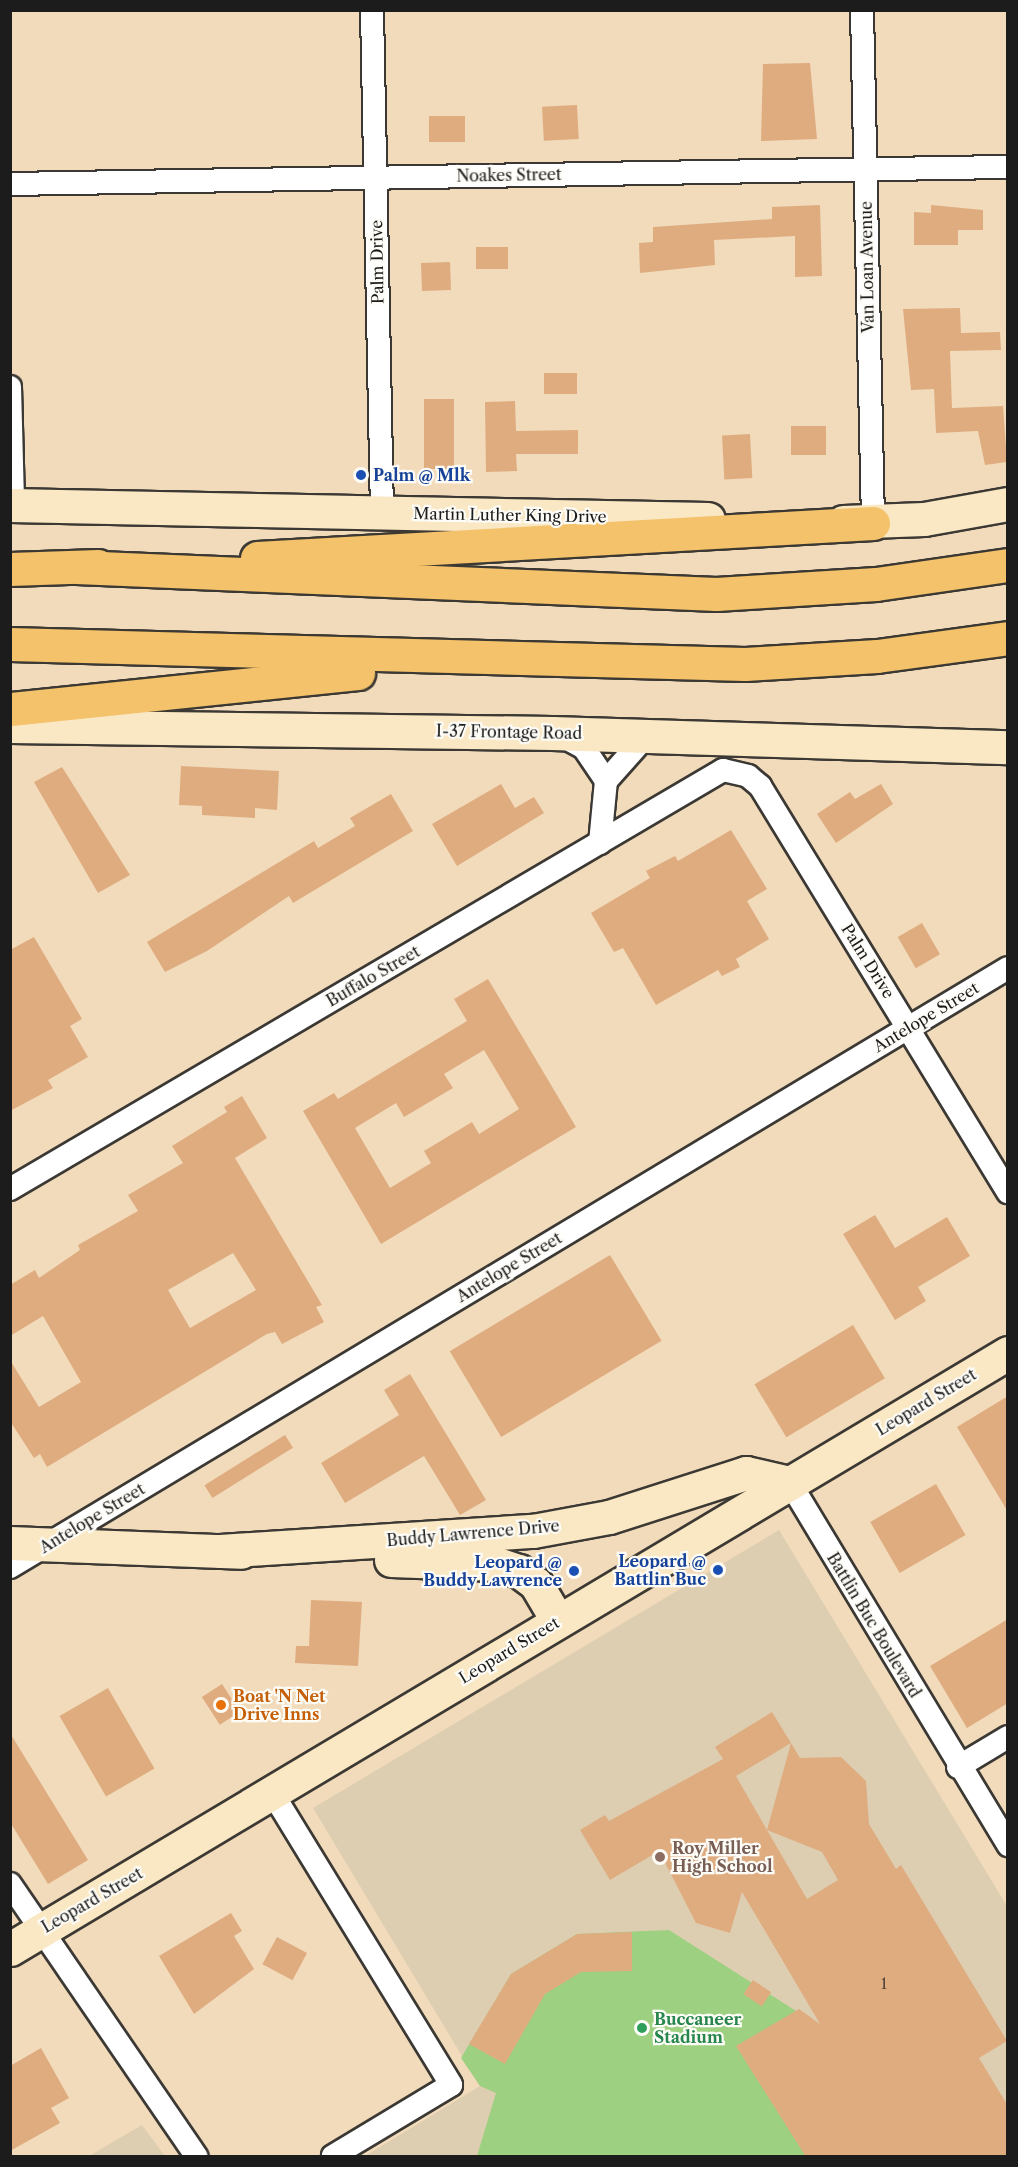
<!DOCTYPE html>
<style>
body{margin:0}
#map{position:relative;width:1018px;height:2167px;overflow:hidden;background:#f2dbbb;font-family:"Libre Caslon Text",serif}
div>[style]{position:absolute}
.built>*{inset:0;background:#deceb1}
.green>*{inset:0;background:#9dd080}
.building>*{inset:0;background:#dfac80;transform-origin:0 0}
.roads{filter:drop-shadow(2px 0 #3c3934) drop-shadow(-2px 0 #3c3934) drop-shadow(0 2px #3c3934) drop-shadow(0 -2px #3c3934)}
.street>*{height:22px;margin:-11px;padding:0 11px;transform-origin:11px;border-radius:11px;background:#fff}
.secondary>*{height:33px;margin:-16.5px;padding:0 16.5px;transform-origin:16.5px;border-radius:16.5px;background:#fae7c3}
.highway>*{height:33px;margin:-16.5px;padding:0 16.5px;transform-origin:16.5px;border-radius:16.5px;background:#f3c26a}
.dots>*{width:16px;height:16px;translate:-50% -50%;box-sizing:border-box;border:3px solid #fdfcf7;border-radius:50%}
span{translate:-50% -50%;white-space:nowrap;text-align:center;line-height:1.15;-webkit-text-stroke:4.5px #fdfcf7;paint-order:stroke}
.number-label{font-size:14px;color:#4d4035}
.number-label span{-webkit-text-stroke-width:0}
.street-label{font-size:16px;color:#1c1c1c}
.transit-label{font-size:16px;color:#164399;font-weight:700}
.left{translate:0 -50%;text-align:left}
.right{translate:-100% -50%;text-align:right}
.food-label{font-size:16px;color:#c56008;font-weight:700}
.education-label{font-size:16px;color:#785e54;font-weight:700}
.leisure-label{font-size:16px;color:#27864d;font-weight:700}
.frame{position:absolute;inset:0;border:12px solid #1c1c1c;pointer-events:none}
</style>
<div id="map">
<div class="built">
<div style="clip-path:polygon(779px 1530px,1007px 1906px,1007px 2156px,365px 2156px,480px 2086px,313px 1808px)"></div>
<div style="clip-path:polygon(142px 2125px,165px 2156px,89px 2156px)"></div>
</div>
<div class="green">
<div style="clip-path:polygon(669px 1930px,796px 2011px,881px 2156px,477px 2156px,496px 2093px,480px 2086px,461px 2058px,511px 1974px,577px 1934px)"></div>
</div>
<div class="building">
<div style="clip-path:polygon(810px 63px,817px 139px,761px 141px,763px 64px)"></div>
<div style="left:577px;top:105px;width:34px;height:35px;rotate:87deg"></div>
<div style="left:465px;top:116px;width:26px;height:36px;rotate:90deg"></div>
<div style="clip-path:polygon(820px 205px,822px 276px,795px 277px,795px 236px,714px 240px,715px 265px,640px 273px,639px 243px,653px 242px,653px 227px,772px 219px,772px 207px)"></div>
<div style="clip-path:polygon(931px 205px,983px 210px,983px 230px,958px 230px,958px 245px,914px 245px,914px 212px,931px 213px)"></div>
<div style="left:508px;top:247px;width:22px;height:32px;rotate:90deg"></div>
<div style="left:450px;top:262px;width:28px;height:29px;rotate:88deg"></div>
<div style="clip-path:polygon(960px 308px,961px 333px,1000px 332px,1001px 350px,950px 351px,952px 408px,1003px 406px,1007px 462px,985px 465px,978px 431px,936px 433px,934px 389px,911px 390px,903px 309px)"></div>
<div style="left:544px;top:373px;width:33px;height:21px"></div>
<div style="left:424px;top:399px;width:30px;height:70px"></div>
<div style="clip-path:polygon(515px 401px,516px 431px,578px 430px,578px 454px,516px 454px,517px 471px,486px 472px,485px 402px)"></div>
<div style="left:791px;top:426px;width:35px;height:29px"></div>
<div style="left:750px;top:434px;width:44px;height:28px;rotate:87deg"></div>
<div style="clip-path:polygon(181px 766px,279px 771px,277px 810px,255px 808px,255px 818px,202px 815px,202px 806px,179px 805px)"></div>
<div style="clip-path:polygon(62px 767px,130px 875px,98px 893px,34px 782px)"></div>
<div style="clip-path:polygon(501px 784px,515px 808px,534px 797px,544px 813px,457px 866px,432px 824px)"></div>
<div style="clip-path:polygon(881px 784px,893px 804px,836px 843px,817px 814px,850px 792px,855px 799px)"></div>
<div style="clip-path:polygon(391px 794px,413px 831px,293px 903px,289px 896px,207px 951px,165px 972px,147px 942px,314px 841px,318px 848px,355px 826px,350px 818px)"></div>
<div style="clip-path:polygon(731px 830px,767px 889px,747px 901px,769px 939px,736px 959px,740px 967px,722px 976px,718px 970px,656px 1005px,623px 948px,614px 952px,591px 913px,650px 878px,646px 871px,675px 856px,678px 861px)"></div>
<div style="left:922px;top:923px;width:36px;height:28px;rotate:60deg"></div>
<div style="clip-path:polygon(34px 937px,82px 1019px,70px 1026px,88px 1057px,48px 1080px,53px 1088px,10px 1111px,10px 950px)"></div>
<div style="clip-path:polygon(evenodd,488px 979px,576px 1127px,381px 1244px,303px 1111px,334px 1093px,338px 1099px,467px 1021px,454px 999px,488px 979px,484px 1050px,519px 1109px,479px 1134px,472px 1122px,424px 1151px,431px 1163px,390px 1188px,355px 1128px,396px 1103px,404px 1117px,453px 1088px,444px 1074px,484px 1050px)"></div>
<div style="clip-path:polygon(evenodd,242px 1096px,267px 1138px,235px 1158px,322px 1305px,316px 1307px,324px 1322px,282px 1344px,275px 1332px,267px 1334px,47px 1467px,40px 1454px,34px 1458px,10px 1421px,10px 1360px,39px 1407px,81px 1382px,43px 1316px,10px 1336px,10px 1285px,35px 1270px,39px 1278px,80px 1250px,78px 1245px,138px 1211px,128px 1195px,183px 1163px,172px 1146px,227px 1112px,224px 1107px,242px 1096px,233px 1253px,256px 1290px,190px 1328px,168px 1290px,233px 1253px)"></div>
<div style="clip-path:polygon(875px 1215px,895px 1248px,947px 1217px,970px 1256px,918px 1287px,926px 1301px,895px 1320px,843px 1234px)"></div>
<div style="left:610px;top:1255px;width:100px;height:187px;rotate:59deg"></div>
<div style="left:853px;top:1325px;width:62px;height:115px;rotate:59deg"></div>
<div style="clip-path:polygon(410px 1374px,486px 1500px,460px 1515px,424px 1456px,345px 1503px,321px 1463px,399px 1415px,384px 1390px)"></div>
<div style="clip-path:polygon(1008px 1396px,1008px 1512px,957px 1427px)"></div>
<div style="left:285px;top:1435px;width:15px;height:95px;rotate:58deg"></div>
<div style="left:936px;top:1484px;width:59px;height:76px;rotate:60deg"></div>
<div style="clip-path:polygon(311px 1600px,362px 1602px,358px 1666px,295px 1663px,296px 1646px,309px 1646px)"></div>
<div style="clip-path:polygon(1008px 1619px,1008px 1703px,967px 1728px,930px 1666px)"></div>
<div style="left:222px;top:1684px;width:33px;height:24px;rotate:57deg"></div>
<div style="left:108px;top:1688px;width:93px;height:56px;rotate:60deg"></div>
<div style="clip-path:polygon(evenodd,772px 1712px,791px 1743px,736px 1776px,767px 1830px,791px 1743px,800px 1758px,841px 1757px,866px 1781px,869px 1824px,896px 1869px,901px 1865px,1007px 2041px,979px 2058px,1008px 2106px,1008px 2157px,806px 2157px,736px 2046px,799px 2009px,820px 2024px,742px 1892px,730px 1933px,696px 1923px,659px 1851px,610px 1880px,580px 1830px,605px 1815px,609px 1821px,723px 1759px,715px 1747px,772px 1712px,767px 1830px,822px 1852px,838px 1880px,807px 1899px,767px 1830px)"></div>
<div style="clip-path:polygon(10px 1733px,88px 1860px,48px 1884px,10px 1822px)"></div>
<div style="clip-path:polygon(231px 1913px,242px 1931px,234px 1936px,254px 1969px,194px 2014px,159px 1956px)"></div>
<div style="clip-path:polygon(632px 1932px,632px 1971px,581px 1972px,545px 1994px,505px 2064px,469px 2044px,511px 1974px,577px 1934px)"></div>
<div style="left:277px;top:1937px;width:34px;height:31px;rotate:28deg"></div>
<div style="left:753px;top:1980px;width:22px;height:17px;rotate:34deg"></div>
<div style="clip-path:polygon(41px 2048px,69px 2098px,51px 2108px,60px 2123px,10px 2151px,10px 2066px)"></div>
</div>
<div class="roads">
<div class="street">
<div style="left:372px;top:10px;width:503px;rotate:88.86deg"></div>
<div style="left:862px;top:10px;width:513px;rotate:88.77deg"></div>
<div style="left:10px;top:184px;width:998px;rotate:-0.98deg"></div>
<div style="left:10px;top:387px;width:118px;rotate:88.5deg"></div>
<div style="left:560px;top:735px;width:27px;rotate:28deg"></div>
<div style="left:584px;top:748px;width:40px;rotate:56deg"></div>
<div style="left:600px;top:843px;width:62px;rotate:-84.5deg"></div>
<div style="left:606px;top:781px;width:59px;rotate:-48.4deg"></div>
<div style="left:10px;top:1189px;width:827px;rotate:-30.44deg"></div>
<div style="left:723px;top:770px;width:26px;rotate:13deg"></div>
<div style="left:748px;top:776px;width:16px;rotate:40deg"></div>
<div style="left:760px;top:786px;width:476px;rotate:58.6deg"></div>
<div style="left:790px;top:1483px;width:423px;rotate:58.9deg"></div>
<div style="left:10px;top:1567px;width:1164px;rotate:-30.97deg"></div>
<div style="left:958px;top:1767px;width:58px;rotate:-31deg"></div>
<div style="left:273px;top:1794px;width:341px;rotate:58.5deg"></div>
<div style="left:451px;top:2085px;width:138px;rotate:149deg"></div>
<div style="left:10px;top:1884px;width:330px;rotate:55.6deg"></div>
</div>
<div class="secondary">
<div style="left:10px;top:505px;width:698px;rotate:1.15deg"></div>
<div style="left:843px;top:522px;width:81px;rotate:-2.1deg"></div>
<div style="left:924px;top:519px;width:85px;rotate:-10.1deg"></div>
<div style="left:10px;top:726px;width:542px;rotate:0.74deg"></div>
<div style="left:552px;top:733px;width:456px;rotate:1.8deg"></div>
<div style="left:10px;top:1543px;width:231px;rotate:2.2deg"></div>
<div style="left:220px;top:1551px;width:314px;rotate:-3.7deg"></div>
<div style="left:533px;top:1531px;width:77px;rotate:-10.4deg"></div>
<div style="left:609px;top:1517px;width:144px;rotate:-17.8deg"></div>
<div style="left:746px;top:1473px;width:45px;rotate:12.8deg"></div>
<div style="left:391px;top:1560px;width:106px;rotate:2.2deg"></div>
<div style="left:497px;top:1564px;width:23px;rotate:18deg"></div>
<div style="left:519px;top:1571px;width:21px;rotate:37deg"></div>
<div style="left:536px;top:1584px;width:43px;rotate:59.3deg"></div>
<div style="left:10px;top:1949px;width:1162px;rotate:-30.85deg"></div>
</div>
<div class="highway">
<div style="left:257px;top:558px;width:617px;rotate:-3.25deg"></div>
<div style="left:76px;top:567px;width:641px;rotate:2.42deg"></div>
<div style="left:716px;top:594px;width:160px;rotate:-3.6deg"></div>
<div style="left:876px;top:584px;width:133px;rotate:-8.2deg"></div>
<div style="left:10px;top:569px;width:88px;rotate:-2deg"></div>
<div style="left:10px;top:644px;width:735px;rotate:1.56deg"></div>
<div style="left:745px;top:664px;width:132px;rotate:-3.5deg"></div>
<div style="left:877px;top:656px;width:132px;rotate:-7.8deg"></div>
<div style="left:10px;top:709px;width:350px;rotate:-5.9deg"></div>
</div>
</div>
<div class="dots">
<div style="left:361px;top:475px;background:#1a4fb4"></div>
<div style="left:718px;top:1570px;background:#1a4fb4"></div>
<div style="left:574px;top:1571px;background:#1a4fb4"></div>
<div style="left:221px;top:1705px;background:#e8710a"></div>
<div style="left:660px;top:1857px;background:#8d6e63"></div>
<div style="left:642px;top:2028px;background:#2e9e5b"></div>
</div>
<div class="number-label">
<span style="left:884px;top:1984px">1</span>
</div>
<div class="street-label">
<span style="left:509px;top:175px;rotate:-1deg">Noakes Street</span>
<span style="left:377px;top:262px;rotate:-91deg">Palm Drive</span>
<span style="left:867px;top:267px;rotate:-91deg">Van Loan Avenue</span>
<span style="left:510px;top:515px;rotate:1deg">Martin Luther King Drive</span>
<span style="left:509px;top:732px;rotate:1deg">I-37 Frontage Road</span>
<span style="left:868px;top:961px;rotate:58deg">Palm Drive</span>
<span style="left:373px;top:976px;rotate:-30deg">Buffalo Street</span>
<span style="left:926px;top:1017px;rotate:-31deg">Antelope Street</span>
<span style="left:509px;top:1267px;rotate:-31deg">Antelope Street</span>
<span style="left:926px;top:1402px;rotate:-31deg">Leopard Street</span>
<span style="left:92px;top:1518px;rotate:-31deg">Antelope Street</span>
<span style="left:473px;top:1533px;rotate:-5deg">Buddy Lawrence Drive</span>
<span style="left:874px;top:1625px;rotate:59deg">Battlin Buc Boulevard</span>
<span style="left:509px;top:1650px;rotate:-31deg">Leopard Street</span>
<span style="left:92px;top:1900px;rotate:-30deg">Leopard Street</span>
</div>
<div class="transit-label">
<span class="left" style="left:373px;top:475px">Palm @ Mlk</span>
<span class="right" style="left:706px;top:1570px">Leopard @<br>Battlin Buc</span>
<span class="right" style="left:562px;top:1571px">Leopard @<br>Buddy Lawrence</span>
</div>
<div class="food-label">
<span class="left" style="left:233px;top:1705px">Boat 'N Net<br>Drive Inns</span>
</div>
<div class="education-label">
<span class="left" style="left:672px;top:1857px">Roy Miller<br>High School</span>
</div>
<div class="leisure-label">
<span class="left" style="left:654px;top:2028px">Buccaneer<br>Stadium</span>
</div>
<div class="frame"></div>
</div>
